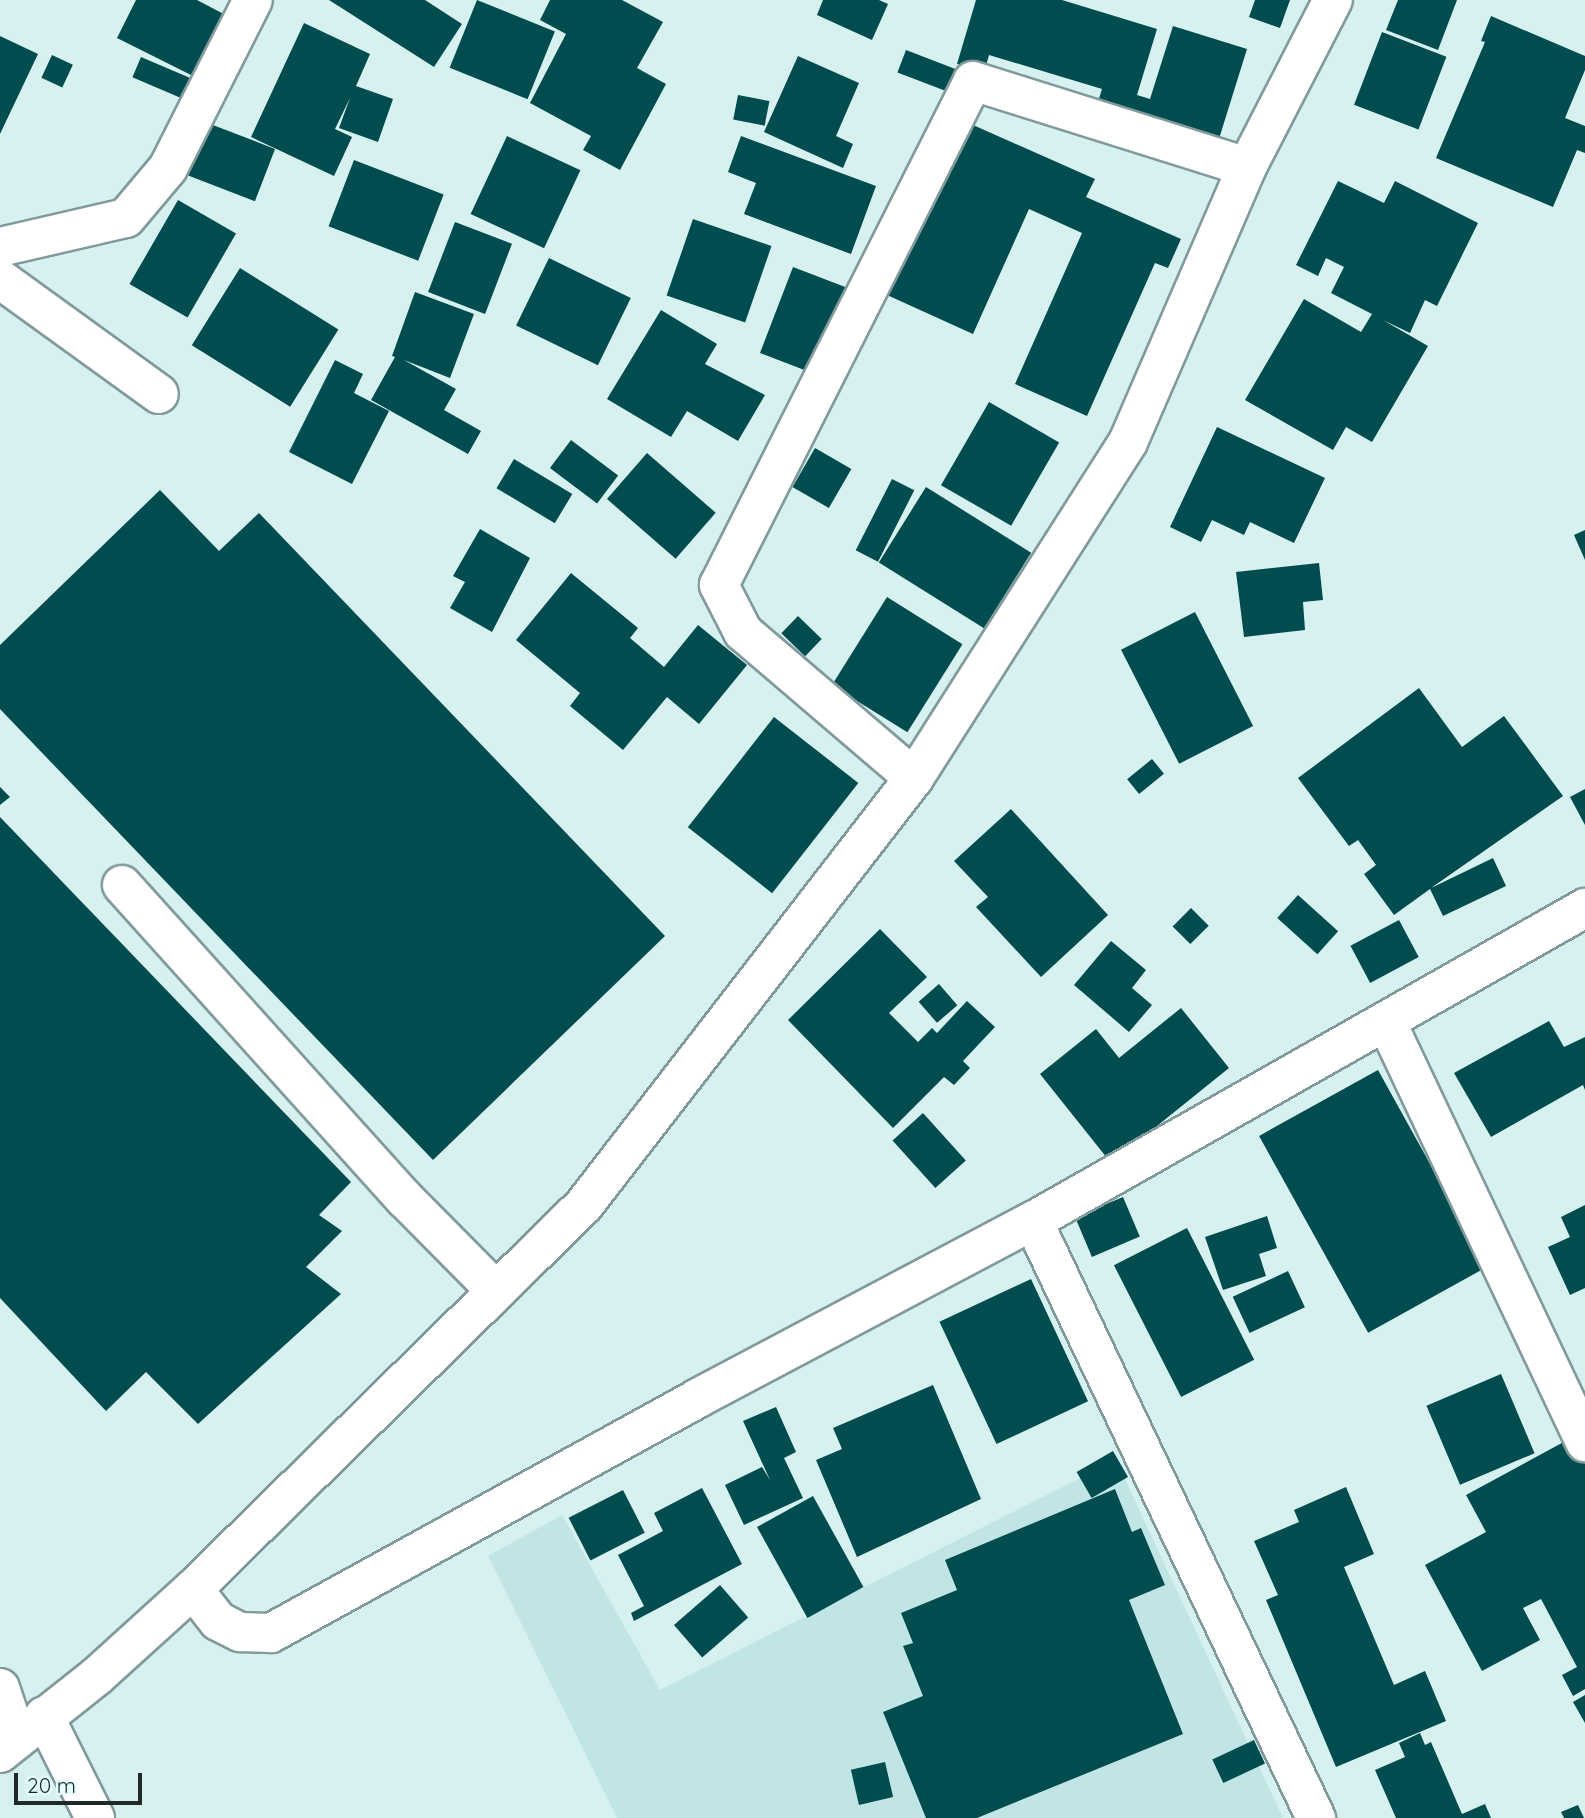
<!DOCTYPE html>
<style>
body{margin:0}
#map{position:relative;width:1585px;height:1818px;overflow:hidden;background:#d7f1f1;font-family:Quicksand,sans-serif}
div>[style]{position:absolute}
.built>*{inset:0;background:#c1e4e5}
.building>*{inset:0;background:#004c4f;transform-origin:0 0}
.roads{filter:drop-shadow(2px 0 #829a9b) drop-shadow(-2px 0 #829a9b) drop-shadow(0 2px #829a9b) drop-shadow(0 -2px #829a9b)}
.minor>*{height:38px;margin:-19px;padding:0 19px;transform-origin:19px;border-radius:19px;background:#fff}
.major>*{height:38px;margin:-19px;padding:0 19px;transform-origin:19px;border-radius:19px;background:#fff}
span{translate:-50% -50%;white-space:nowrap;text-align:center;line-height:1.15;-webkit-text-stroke:7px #e4feff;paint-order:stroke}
.scale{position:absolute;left:14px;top:1773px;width:128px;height:32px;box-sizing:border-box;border:4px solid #1f2929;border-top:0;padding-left:9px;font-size:21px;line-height:24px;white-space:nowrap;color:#1f2929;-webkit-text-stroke:5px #e4feff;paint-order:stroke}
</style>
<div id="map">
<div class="built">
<div style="clip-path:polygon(1116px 1460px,1283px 1818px,617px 1818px,488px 1556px,562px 1515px,660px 1690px)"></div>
</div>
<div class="building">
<div style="clip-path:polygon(136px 0,197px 0,237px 21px,205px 82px,117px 38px)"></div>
<div style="clip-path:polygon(329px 0,425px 0,462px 24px,434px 67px)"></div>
<div style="left:477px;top:0;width:84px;height:73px;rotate:22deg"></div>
<div style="clip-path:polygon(550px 0,622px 0,663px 22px,637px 68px,666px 84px,620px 170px,583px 150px,591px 136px,530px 103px,566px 34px,540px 20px)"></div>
<div style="clip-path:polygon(823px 0,879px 0,888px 4px,872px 40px,817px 15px)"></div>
<div style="clip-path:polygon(976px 0,1062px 0,1157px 29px,1137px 95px,1150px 99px,1173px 26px,1247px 49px,1218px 142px,1097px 105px,1102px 89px,989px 55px,984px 73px,957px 64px)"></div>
<div style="clip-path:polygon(1255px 0,1290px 0,1280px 28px,1249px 17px)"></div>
<div style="clip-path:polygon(1398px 0,1457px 0,1438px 50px,1386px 30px)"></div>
<div style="clip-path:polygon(1491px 16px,1585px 56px,1585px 70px,1565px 118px,1585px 126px,1585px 153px,1577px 150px,1553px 207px,1436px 158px,1485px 42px,1481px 41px)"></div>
<div style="clip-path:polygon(304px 23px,370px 54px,356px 86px,393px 99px,378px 142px,339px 128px,350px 98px,335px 129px,352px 137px,334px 176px,251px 137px)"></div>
<div style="left:1382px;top:32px;width:69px;height:78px;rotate:21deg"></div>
<div style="clip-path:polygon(0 36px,38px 54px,0 134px)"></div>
<div style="left:906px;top:50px;width:66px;height:24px;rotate:21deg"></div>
<div style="left:52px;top:55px;width:23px;height:25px;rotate:25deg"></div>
<div style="clip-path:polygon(798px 56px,859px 83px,836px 136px,853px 144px,843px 168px,764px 132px)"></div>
<div style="left:141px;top:57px;width:56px;height:22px;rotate:23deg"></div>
<div style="left:738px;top:95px;width:32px;height:25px;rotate:11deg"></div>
<div style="clip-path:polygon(964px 121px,1095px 179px,1086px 197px,1181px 239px,1168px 268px,1155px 263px,1087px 416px,1015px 384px,1082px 233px,1029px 209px,973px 334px,887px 295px)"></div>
<div style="left:205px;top:122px;width:75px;height:56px;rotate:21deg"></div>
<div style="left:507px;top:136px;width:81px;height:86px;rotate:25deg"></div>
<div style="clip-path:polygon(741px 136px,876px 186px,851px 254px,744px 214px,756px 183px,728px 172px)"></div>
<div style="left:354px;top:160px;width:96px;height:71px;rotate:21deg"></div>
<div style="clip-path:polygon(1338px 181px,1384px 203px,1395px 181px,1478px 223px,1437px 306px,1425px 300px,1410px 333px,1383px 320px,1428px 346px,1372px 442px,1346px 427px,1333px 450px,1245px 400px,1304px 299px,1361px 332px,1372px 314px,1331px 293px,1344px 267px,1326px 258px,1318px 276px,1296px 265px)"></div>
<div style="left:178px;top:200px;width:67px;height:97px;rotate:30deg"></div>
<div style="left:693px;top:219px;width:83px;height:81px;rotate:19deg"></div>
<div style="left:455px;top:222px;width:61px;height:75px;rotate:21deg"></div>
<div style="left:549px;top:258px;width:91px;height:75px;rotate:26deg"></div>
<div style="left:793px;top:267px;width:58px;height:92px;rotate:21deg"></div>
<div style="left:240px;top:268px;width:116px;height:91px;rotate:32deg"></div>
<div style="clip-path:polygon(415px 292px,474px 314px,450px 378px,404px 360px,456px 389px,444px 410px,481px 431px,468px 454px,371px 400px,395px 357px,392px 356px)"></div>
<div style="clip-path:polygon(661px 310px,717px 344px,705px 364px,765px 395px,738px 441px,687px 411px,671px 437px,607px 399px)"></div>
<div style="clip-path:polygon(335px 360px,363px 374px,354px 393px,389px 411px,352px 484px,289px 452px)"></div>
<div style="left:989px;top:402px;width:81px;height:96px;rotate:30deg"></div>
<div style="clip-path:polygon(1217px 427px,1325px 478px,1294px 543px,1250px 522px,1244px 535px,1212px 520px,1201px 542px,1170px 527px)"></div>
<div style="left:571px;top:440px;width:59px;height:35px;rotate:37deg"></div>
<div style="left:815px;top:448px;width:42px;height:45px;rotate:30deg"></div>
<div style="left:647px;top:453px;width:91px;height:61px;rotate:41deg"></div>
<div style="left:514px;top:459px;width:68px;height:34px;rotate:31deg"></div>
<div style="left:892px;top:479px;width:25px;height:80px;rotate:27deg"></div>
<div style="left:926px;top:487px;width:124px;height:89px;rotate:32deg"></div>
<div style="clip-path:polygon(160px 490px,219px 551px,259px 513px,665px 936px,433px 1160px,0 709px,0 645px)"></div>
<div style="clip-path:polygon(480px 529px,530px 558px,492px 632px,450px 608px,465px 582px,453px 576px)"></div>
<div style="clip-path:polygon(1585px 530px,1585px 560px,1574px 535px)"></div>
<div style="clip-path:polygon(1319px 563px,1323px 600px,1303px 602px,1305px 630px,1244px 637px,1236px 572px)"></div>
<div style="clip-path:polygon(571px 573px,638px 628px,630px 638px,664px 667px,698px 625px,747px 665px,699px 724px,667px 697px,623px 750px,570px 706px,580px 693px,516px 640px)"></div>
<div style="left:887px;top:597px;width:89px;height:104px;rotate:32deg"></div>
<div style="left:1195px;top:612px;width:128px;height:83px;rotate:63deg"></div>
<div style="left:798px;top:616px;width:33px;height:24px;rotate:44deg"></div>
<div style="clip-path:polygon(1419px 688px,1462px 747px,1504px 716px,1563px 796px,1431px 888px,1493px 858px,1506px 886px,1443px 916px,1430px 889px,1394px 915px,1364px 874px,1376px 865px,1358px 840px,1349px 846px,1298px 778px)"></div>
<div style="left:774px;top:717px;width:107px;height:140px;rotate:38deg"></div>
<div style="left:1152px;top:759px;width:19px;height:32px;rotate:51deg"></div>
<div style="clip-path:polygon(0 787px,10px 797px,0 805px)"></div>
<div style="clip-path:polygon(1585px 789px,1585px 825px,1570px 797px)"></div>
<div style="clip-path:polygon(1011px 809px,1108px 915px,1041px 977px,976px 907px,988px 897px,954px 861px)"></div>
<div style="clip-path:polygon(0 817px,351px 1182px,319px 1215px,342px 1231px,306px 1267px,341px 1294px,198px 1424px,146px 1372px,106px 1411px,0 1298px)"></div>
<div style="left:1298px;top:895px;width:54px;height:31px;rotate:42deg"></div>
<div style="left:1191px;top:908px;width:25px;height:26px;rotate:45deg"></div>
<div style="left:1399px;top:920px;width:42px;height:55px;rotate:62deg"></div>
<div style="clip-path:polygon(880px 929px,927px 977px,889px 1013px,918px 1042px,932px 1028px,937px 1033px,967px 1001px,995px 1027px,963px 1061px,970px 1068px,954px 1085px,944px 1077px,893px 1128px,788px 1020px)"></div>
<div style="clip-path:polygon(1111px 941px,1146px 970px,1132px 988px,1152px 1005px,1129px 1032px,1074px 985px)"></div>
<div style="left:939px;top:984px;width:28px;height:27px;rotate:49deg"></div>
<div style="clip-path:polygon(1181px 1008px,1229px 1068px,1111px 1163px,1040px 1074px,1096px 1029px,1119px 1058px)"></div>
<div style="clip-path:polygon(1549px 1021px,1564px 1047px,1585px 1037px,1585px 1090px,1583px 1085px,1491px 1137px,1454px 1073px)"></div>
<div style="left:1378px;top:1070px;width:225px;height:136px;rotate:61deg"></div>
<div style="left:923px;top:1113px;width:64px;height:41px;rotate:48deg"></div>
<div style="left:1123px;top:1197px;width:43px;height:52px;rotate:67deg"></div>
<div style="clip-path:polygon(1585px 1205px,1585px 1288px,1570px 1295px,1548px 1247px,1570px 1237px,1561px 1217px)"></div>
<div style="clip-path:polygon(1267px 1216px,1277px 1248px,1259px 1254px,1266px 1276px,1223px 1290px,1205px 1237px)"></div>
<div style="left:1187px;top:1228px;width:148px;height:82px;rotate:63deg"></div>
<div style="left:1288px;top:1271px;width:40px;height:61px;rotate:65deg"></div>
<div style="left:1031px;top:1279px;width:135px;height:101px;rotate:65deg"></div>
<div style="left:1501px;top:1374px;width:86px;height:81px;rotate:67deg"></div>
<div style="clip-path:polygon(933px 1385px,981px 1499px,857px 1557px,816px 1460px,842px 1449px,833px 1428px)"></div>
<div style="clip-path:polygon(776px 1407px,796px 1452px,784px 1458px,803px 1498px,744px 1525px,725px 1485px,762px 1467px,770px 1480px,743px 1421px)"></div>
<div style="clip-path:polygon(1571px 1438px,1585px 1464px,1585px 1689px,1573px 1696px,1562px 1675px,1577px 1667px,1541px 1599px,1523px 1608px,1540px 1640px,1482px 1671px,1425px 1565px,1486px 1532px,1466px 1495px)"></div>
<div style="left:1113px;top:1451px;width:30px;height:42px;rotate:60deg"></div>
<div style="clip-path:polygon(1346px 1487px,1374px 1554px,1344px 1567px,1394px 1685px,1425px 1671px,1446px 1721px,1336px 1767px,1266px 1600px,1278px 1595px,1254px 1541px,1299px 1522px,1294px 1510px)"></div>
<div style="clip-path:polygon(702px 1488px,742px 1564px,634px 1621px,631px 1613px,644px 1606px,618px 1555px,663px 1531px,654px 1513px)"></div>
<div style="clip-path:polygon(1115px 1489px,1132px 1532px,1141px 1528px,1165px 1585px,1129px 1600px,1183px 1734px,977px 1818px,926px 1818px,883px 1712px,923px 1696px,903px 1646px,913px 1643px,901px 1613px,957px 1590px,945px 1560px)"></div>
<div style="left:623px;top:1490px;width:48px;height:61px;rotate:63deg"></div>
<div style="left:813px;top:1496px;width:104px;height:64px;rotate:61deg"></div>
<div style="left:720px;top:1585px;width:43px;height:61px;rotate:49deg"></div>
<div style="clip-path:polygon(1585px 1695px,1585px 1723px,1573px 1702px)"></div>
<div style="clip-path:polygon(1420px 1733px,1425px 1745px,1431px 1742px,1462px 1814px,1485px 1804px,1491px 1818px,1396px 1818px,1375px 1770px,1405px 1757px,1399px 1743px)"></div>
<div style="left:1254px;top:1740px;width:26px;height:46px;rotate:65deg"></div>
<div style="left:885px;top:1762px;width:36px;height:35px;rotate:77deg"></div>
<div style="clip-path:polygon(1578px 1805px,1584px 1818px,1564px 1818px,1561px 1812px)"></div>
</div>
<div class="roads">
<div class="minor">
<div style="left:0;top:247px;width:129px;rotate:-13deg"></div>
<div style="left:126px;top:218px;width:65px;rotate:-50deg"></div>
<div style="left:168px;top:168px;width:188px;rotate:-63.2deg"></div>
<div style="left:0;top:279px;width:196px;rotate:35.9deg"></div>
<div style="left:914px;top:778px;width:225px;rotate:-139.5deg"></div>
<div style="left:743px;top:632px;width:53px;rotate:-117.1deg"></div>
<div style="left:719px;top:585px;width:564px;rotate:-63.25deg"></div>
<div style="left:973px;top:81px;width:287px;rotate:17.4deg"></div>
<div style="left:122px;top:885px;width:423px;rotate:48deg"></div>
<div style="left:405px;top:1199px;width:129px;rotate:45.3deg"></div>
<div style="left:1386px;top:1021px;width:466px;rotate:64.7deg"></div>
<div style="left:1033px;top:1221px;width:661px;rotate:64.64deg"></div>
<div style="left:193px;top:1589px;width:41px;rotate:52deg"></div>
<div style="left:218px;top:1621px;width:25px;rotate:27deg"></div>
<div style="left:240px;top:1632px;width:31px;rotate:2deg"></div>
<div style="left:271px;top:1633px;width:487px;rotate:-28.8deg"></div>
<div style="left:698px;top:1398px;width:379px;rotate:-27.9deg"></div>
<div style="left:1033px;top:1221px;width:635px;rotate:-29.55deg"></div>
<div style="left:0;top:1688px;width:54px;rotate:71.6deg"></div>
<div style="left:44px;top:1716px;width:114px;rotate:63.4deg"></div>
</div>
<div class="major">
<div style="left:0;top:1753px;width:124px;rotate:-38.4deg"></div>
<div style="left:97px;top:1676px;width:130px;rotate:-42.2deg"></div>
<div style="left:193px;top:1589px;width:548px;rotate:-44.48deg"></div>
<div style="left:584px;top:1205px;width:540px;rotate:-52.3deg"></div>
<div style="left:914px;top:778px;width:398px;rotate:-57.5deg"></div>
<div style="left:1128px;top:442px;width:300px;rotate:-66.6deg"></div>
<div style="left:1247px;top:167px;width:188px;rotate:-62.8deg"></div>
</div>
</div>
<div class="scale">20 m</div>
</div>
